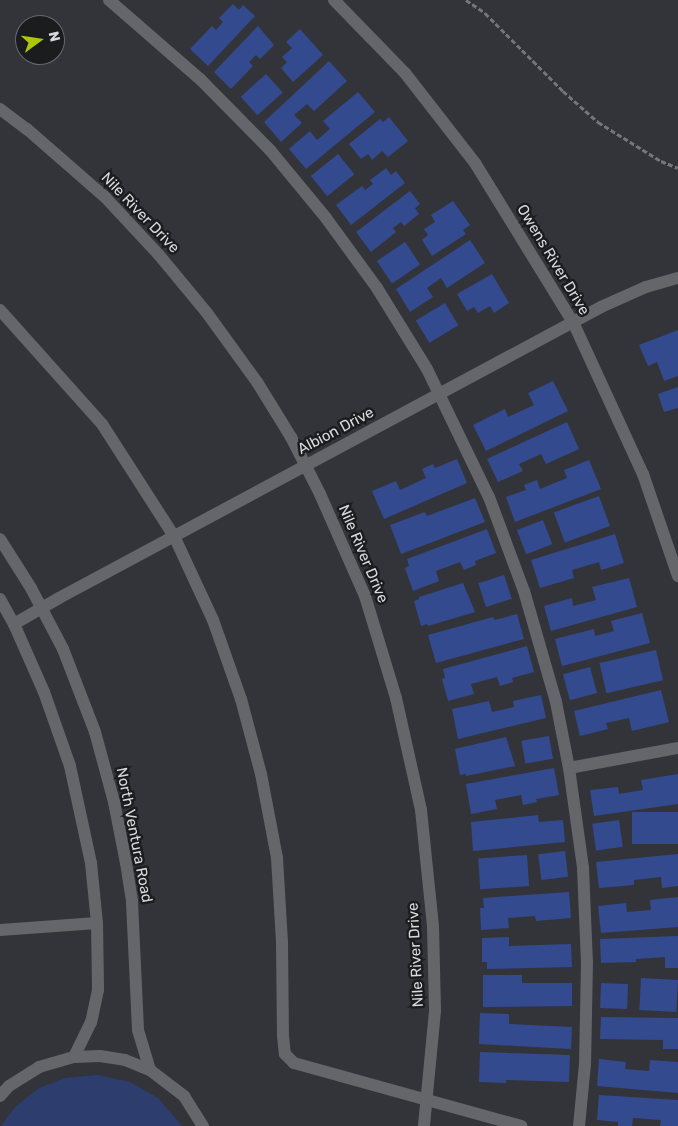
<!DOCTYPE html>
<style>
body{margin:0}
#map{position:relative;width:678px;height:1126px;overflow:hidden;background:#32343a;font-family:Rubik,sans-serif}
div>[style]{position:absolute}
.green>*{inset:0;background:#2c3d6e}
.building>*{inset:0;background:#344a8e;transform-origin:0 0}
.path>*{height:3px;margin-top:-1.5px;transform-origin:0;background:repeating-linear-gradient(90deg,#74767b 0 5px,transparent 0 7.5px)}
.minor>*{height:12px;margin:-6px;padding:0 6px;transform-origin:6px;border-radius:6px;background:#656669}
span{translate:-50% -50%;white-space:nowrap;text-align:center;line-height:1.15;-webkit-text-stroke:5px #1b1c1e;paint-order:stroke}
.street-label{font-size:15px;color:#d8dade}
.north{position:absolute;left:15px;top:15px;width:50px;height:50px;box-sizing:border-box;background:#1b1c1e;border:1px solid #67686b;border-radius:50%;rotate:76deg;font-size:14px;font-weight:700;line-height:20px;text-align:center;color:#d8dade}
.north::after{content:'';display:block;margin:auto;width:18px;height:22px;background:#aec508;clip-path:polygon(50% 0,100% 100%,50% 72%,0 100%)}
</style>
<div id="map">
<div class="green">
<div style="clip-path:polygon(98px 1075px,130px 1082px,158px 1098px,182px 1126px,1px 1126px,16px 1106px,39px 1088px,65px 1078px)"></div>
</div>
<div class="building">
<div style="clip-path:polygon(233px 4px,239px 10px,243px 5px,255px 16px,208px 66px,190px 49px,212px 26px,216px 30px,223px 22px,219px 18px)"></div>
<div style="clip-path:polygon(258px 26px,274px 45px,260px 59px,256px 55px,249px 62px,253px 66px,231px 89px,214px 72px)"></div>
<div style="clip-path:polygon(300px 29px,323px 55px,293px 82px,281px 68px,287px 62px,282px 57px,292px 48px,286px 42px)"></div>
<div style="clip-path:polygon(329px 61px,347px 81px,314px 111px,307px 104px,294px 115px,302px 123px,281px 142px,264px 122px)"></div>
<div style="left:266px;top:74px;width:25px;height:34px;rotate:48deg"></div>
<div style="clip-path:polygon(358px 92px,375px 112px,306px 169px,289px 149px,310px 131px,317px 140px,330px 129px,323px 121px)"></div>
<div style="clip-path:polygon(389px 117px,408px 141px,388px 157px,382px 151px,372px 160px,368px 154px,361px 159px,349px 144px,380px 119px,383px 122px)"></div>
<div style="left:338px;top:154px;width:26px;height:35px;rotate:51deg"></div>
<div style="clip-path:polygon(386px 168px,391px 175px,396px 171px,405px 183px,351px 225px,336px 205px,362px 186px,365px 190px,373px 184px,370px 180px)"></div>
<div style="clip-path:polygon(410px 191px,420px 204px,415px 208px,419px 214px,404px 226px,401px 222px,393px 228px,396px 232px,371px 252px,356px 232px)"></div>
<div style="clip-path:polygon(453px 201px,470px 225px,463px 230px,466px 234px,432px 256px,422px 240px,428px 235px,424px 229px,435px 222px,431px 215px)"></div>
<div style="clip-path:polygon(470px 240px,485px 263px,447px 288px,441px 278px,427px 288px,433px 297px,410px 312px,396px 289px)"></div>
<div style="left:405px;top:242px;width:27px;height:34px;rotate:56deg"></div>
<div style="clip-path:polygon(492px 274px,509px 303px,494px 313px,490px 306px,478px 313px,474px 307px,467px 311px,457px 294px)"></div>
<div style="left:445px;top:303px;width:26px;height:34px;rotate:59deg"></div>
<div style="clip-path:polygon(678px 330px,678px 376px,664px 381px,657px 362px,648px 366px,639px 345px)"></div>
<div style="clip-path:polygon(553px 381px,568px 411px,486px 451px,473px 425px,505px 409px,508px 417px,534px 405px,528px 393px)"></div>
<div style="clip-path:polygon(678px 387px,678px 408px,664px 412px,658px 394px)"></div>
<div style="clip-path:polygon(567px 422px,579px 449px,546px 464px,541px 454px,519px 464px,523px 471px,498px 482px,487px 459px)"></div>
<div style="clip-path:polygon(457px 459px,467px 483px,384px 519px,372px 491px,396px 481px,400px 490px,426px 478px,422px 469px,433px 464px,435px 468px)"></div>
<div style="clip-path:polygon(589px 460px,601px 489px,515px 522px,506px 497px,526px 490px,524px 485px,537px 480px,540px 489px,567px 478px,564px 470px)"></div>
<div style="left:599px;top:496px;width:32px;height:48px;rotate:70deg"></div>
<div style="clip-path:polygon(475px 498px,485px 522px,401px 554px,390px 525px,425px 512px,427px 516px)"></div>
<div style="left:543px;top:520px;width:26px;height:28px;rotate:69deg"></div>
<div style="clip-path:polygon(487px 529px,496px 553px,475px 561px,476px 565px,464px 570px,460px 562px,436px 571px,439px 581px,413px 591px,405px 568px,409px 566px,407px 559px)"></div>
<div style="clip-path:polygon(615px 534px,624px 563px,601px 570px,599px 562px,572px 570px,574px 578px,540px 588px,531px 560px)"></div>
<div style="left:504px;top:575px;width:25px;height:27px;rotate:72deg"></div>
<div style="clip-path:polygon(629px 578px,637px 607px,551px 631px,544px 606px,572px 598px,573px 606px,596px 600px,592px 587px)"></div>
<div style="clip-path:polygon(463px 583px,475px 612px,428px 626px,427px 624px,421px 626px,414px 601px,419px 599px,419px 597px)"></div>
<div style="clip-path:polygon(642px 613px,650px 643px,562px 666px,555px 639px,594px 629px,595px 636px,614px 631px,611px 621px)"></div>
<div style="clip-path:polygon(517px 614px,524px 639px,436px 663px,428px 635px,493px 617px,495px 620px)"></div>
<div style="clip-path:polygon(527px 646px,534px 672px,512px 678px,513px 682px,500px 686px,497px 677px,471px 684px,474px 694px,448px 701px,442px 679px,445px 678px,443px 669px)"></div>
<div style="left:656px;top:650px;width:31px;height:58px;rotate:77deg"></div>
<div style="left:590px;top:667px;width:27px;height:28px;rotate:75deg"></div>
<div style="clip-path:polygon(661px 690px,669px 722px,632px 731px,629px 718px,606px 723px,608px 729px,580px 736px,574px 711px)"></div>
<div style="clip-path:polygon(541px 695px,546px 718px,458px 739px,452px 709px,489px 701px,492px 712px,514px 707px,513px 701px)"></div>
<div style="left:549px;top:736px;width:23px;height:28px;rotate:80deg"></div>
<div style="clip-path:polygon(506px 737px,515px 766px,466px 776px,466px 774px,460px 775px,455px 749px)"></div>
<div style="clip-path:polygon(554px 768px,559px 795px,536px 799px,537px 802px,523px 805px,521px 795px,495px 800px,497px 809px,471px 814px,466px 784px)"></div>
<div style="clip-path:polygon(678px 774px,678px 804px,594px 816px,590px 790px,618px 787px,619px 794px,643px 790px,641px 780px)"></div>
<div style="left:678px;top:812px;width:32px;height:46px;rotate:90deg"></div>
<div style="clip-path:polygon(538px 815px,539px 822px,563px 820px,565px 842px,473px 851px,471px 822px)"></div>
<div style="left:619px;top:820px;width:27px;height:27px;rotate:82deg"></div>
<div style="left:565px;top:851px;width:26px;height:27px;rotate:83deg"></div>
<div style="clip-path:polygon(678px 854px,678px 886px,662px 888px,661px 877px,634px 880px,634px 885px,599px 888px,596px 862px)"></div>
<div style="left:527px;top:855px;width:31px;height:49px;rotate:86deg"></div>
<div style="clip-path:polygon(569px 892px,571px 918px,536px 921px,535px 916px,508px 918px,509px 928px,481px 930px,480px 908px,484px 908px,483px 898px)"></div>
<div style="clip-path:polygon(678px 897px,678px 927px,601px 933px,598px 906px,626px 903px,627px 912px,651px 910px,650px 900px)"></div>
<div style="clip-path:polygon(678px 936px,678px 968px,665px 968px,665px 957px,636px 959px,636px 962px,601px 963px,600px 939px)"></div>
<div style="clip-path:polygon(509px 937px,509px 946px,571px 944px,572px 967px,487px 969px,487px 962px,482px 962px,482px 938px)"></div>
<div style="clip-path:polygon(483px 975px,522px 975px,522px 983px,572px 983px,572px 1006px,483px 1007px)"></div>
<div style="left:641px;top:978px;width:37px;height:32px;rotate:3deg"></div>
<div style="left:601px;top:983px;width:27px;height:25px;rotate:2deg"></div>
<div style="clip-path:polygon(480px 1013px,509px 1014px,509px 1024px,572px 1027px,571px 1049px,479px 1044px)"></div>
<div style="clip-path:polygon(601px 1017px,678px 1018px,678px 1049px,663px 1049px,663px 1040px,600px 1039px)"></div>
<div style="clip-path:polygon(480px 1052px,570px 1055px,569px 1082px,506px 1080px,506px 1083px,479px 1082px)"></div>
<div style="clip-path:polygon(599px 1059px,626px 1062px,625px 1069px,649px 1071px,650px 1060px,678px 1062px,678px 1093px,597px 1086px)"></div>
<div style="clip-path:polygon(599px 1095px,678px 1100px,678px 1126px,660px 1126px,661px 1120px,633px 1118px,632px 1126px,618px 1126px,618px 1122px,597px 1120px)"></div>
</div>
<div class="path">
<div style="left:466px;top:0;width:23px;rotate:34deg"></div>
<div style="left:485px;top:13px;width:110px;rotate:45deg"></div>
<div style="left:563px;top:91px;width:47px;rotate:41.5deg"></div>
<div style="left:598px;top:122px;width:74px;rotate:31.8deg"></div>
<div style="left:661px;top:161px;width:18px;rotate:22deg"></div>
</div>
<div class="minor">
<div style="left:109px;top:0;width:121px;rotate:41deg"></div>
<div style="left:200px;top:79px;width:100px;rotate:45.4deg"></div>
<div style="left:270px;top:150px;width:88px;rotate:50.5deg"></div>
<div style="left:326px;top:218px;width:87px;rotate:53.9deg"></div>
<div style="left:377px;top:288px;width:95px;rotate:58.3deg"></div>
<div style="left:427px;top:369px;width:142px;rotate:64.2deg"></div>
<div style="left:489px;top:497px;width:100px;rotate:69.6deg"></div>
<div style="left:524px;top:591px;width:116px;rotate:73.9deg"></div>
<div style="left:556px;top:702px;width:67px;rotate:78.9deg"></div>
<div style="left:569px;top:768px;width:101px;rotate:82deg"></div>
<div style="left:583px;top:868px;width:94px;rotate:87.6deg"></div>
<div style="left:587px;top:962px;width:102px;rotate:91.1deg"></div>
<div style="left:585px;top:1064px;width:62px;rotate:95.5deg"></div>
<div style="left:334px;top:0;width:102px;rotate:45.8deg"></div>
<div style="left:405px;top:73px;width:114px;rotate:52.1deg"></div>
<div style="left:475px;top:163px;width:187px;rotate:58.4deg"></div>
<div style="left:573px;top:322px;width:167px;rotate:65.3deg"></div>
<div style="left:643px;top:474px;width:108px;rotate:71.1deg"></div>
<div style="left:0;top:109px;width:34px;rotate:37deg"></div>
<div style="left:27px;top:129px;width:103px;rotate:41.1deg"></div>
<div style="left:105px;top:197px;width:79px;rotate:47deg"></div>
<div style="left:159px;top:255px;width:75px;rotate:50.4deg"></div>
<div style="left:207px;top:313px;width:85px;rotate:54.1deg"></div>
<div style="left:257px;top:382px;width:65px;rotate:58.3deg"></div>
<div style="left:291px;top:437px;width:64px;rotate:63deg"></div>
<div style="left:320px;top:494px;width:111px;rotate:66.2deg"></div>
<div style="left:365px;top:596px;width:107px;rotate:73.1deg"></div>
<div style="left:396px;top:698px;width:115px;rotate:77.4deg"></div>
<div style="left:421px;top:810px;width:118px;rotate:84.1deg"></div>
<div style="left:433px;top:927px;width:84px;rotate:88.6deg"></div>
<div style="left:435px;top:1011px;width:116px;rotate:95.5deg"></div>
<div style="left:0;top:310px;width:153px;rotate:48.2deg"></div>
<div style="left:102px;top:424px;width:133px;rotate:57.3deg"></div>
<div style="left:174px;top:536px;width:93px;rotate:65.1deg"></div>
<div style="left:213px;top:620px;width:84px;rotate:70.5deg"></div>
<div style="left:241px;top:699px;width:78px;rotate:75.1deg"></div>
<div style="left:261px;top:774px;width:86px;rotate:79.2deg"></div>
<div style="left:277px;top:858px;width:84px;rotate:86.6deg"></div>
<div style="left:282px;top:942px;width:94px;rotate:89.4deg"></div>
<div style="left:283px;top:1036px;width:18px;rotate:84deg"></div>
<div style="left:285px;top:1054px;width:13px;rotate:45deg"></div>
<div style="left:294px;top:1063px;width:236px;rotate:15.5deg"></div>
<div style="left:0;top:539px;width:58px;rotate:57.7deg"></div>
<div style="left:31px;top:588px;width:69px;rotate:62.3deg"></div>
<div style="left:63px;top:649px;width:89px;rotate:68.9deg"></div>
<div style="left:95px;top:732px;width:73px;rotate:74.8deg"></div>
<div style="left:114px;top:802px;width:62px;rotate:78.9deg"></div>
<div style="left:126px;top:863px;width:39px;rotate:81deg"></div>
<div style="left:132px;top:902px;width:128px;rotate:87.3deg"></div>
<div style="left:138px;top:1030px;width:42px;rotate:73.3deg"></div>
<div style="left:0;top:599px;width:29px;rotate:61deg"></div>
<div style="left:14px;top:624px;width:74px;rotate:66.2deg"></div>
<div style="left:44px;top:692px;width:78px;rotate:70.6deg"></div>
<div style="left:70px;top:766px;width:99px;rotate:77.8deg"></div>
<div style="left:91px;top:863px;width:60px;rotate:84.3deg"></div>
<div style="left:97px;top:923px;width:67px;rotate:89.1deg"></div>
<div style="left:98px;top:990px;width:33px;rotate:102deg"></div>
<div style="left:91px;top:1022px;width:39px;rotate:116deg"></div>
<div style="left:14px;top:624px;width:52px;rotate:-30deg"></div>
<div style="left:59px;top:598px;width:615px;rotate:-28.23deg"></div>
<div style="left:601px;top:307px;width:49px;rotate:-24deg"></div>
<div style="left:646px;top:287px;width:33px;rotate:-16deg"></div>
<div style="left:569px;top:768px;width:111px;rotate:-10.4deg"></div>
<div style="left:0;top:930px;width:97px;rotate:-4.1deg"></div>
<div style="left:0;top:1096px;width:13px;rotate:-48deg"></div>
<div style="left:9px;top:1086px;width:36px;rotate:-32deg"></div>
<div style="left:39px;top:1067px;width:36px;rotate:-16deg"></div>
<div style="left:74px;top:1057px;width:26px;rotate:-2deg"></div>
<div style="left:100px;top:1056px;width:25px;rotate:9deg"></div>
<div style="left:125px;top:1060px;width:27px;rotate:22deg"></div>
<div style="left:150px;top:1070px;width:43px;rotate:37.4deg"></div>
<div style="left:184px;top:1096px;width:36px;rotate:58deg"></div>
</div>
<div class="street-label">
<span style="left:140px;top:213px;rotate:46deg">Nile River Drive</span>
<span style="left:553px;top:260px;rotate:59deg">Owens River Drive</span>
<span style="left:336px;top:431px;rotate:-28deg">Albion Drive</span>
<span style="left:363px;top:554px;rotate:67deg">Nile River Drive</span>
<span style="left:134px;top:835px;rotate:79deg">North Ventura Road</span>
<span style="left:416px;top:955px;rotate:-93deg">Nile River Drive</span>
</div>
<div class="north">N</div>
</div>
